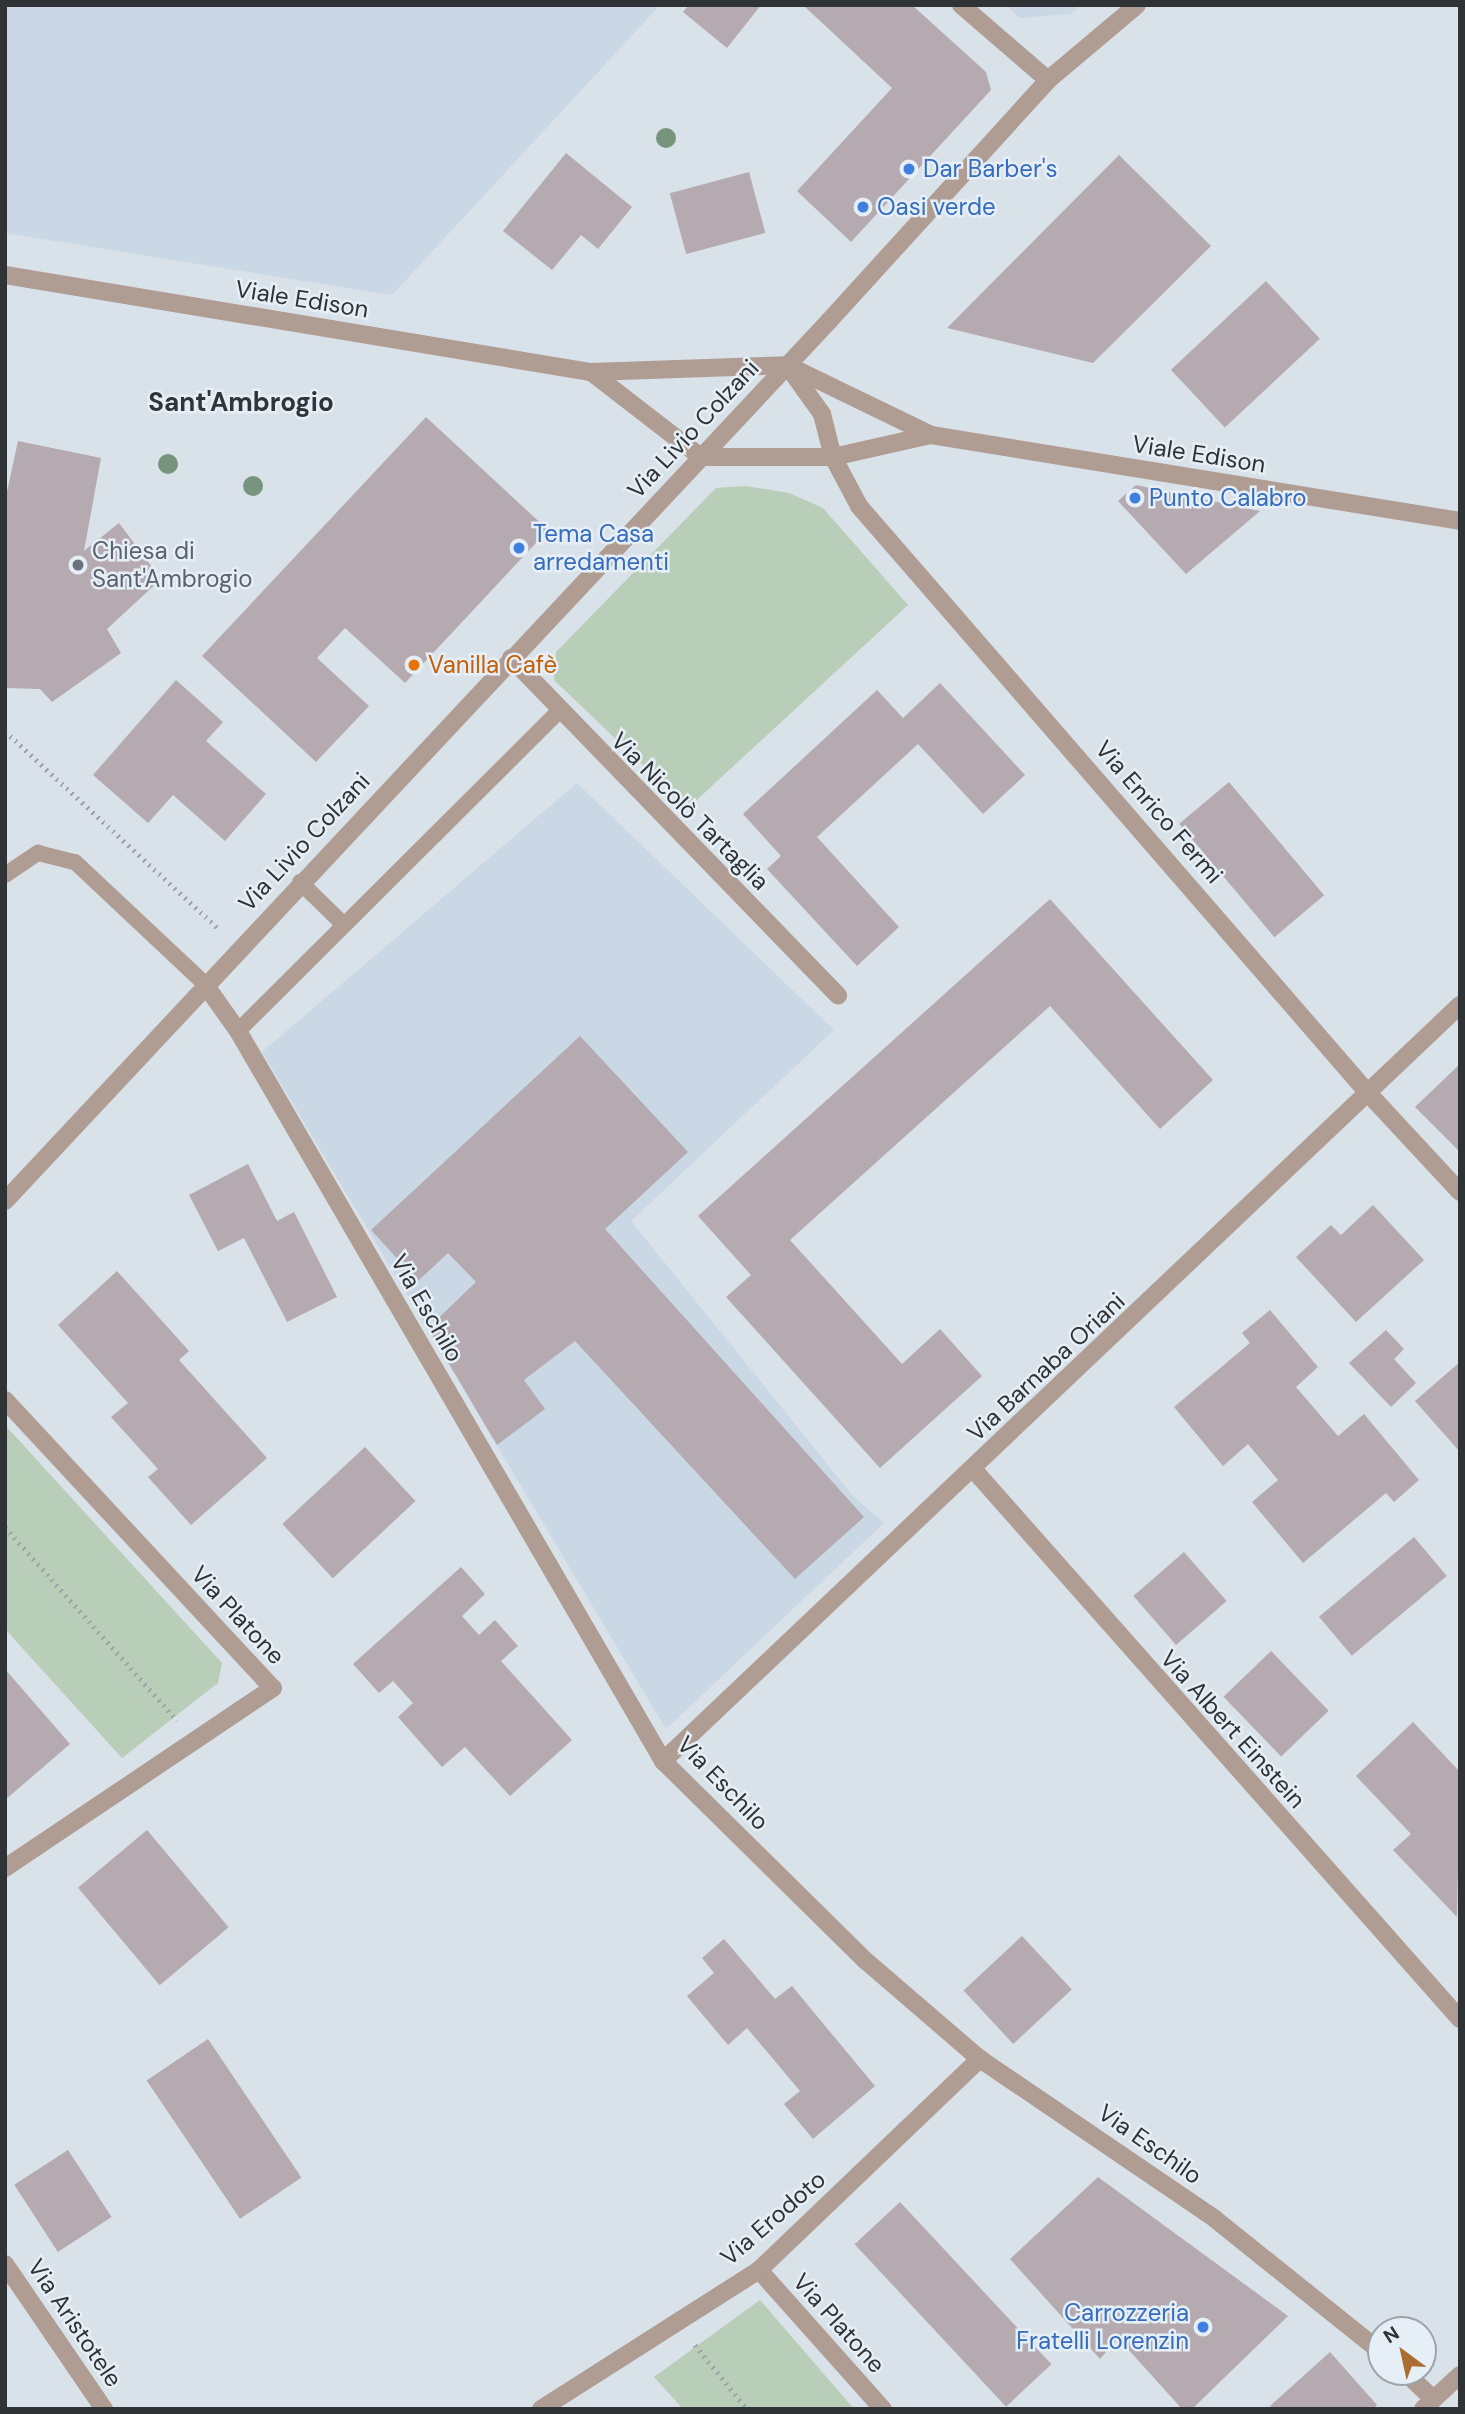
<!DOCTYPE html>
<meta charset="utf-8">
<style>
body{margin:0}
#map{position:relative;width:1465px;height:2414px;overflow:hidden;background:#d9e1e9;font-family:"DM Sans",sans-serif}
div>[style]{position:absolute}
.built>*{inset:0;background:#cad7e5}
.green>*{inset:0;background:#b9ceb8}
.building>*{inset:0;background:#b4aab0;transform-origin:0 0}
.path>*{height:4.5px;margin-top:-2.25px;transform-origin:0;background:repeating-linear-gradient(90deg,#9ea4aa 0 2px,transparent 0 7px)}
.service>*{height:16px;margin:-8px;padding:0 8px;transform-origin:8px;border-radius:8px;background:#af9c93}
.minor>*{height:18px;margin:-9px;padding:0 9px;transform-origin:9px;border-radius:9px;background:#af9c93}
.trees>*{width:20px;height:20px;margin:-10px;border-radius:50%;background:#77947f}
.dots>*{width:19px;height:19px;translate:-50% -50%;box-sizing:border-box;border:4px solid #e6eef6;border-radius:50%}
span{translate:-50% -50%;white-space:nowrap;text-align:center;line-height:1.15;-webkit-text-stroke:5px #e6eef6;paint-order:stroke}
.shop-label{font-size:24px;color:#366cbe}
.left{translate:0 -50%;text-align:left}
.right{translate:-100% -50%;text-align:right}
.street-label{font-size:24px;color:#303336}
.worship-label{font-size:24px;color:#5b616d}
.food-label{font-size:24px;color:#c56008}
.neighbourhood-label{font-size:26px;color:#2f353b;font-weight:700}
.frame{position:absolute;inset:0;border:7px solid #303336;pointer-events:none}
.north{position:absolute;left:1367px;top:2316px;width:70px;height:70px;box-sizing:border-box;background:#e6eef6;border:2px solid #9da3a9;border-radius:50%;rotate:327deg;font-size:19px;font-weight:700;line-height:28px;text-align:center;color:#303336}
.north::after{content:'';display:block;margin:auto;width:24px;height:32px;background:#ab6d32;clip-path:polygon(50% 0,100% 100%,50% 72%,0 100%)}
</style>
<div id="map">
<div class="built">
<div style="clip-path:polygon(5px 5px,660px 5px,392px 295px,5px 233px)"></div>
<div style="clip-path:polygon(1006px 5px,1081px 5px,1070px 14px,1020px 18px)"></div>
<div style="clip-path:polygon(577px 783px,834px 1030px,631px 1221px,853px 1496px,884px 1523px,666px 1729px,262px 1052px)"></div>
</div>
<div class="green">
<div style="clip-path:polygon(746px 486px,789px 493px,823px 508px,908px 605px,688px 808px,554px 680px,556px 652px,716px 488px)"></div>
<div style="clip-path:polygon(5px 1425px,222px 1663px,218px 1683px,122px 1758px,5px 1629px)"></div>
<div style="clip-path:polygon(760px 2300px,854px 2409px,683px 2409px,654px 2377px)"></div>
</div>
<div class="building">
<div style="clip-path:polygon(689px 5px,761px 5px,727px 48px,683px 12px)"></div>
<div style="clip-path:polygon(803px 5px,912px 5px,986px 72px,991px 90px,851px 242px,797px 191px,892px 88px)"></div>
<div style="clip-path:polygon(566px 153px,632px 207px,598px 249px,581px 235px,552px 270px,503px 231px)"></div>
<div style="clip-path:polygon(1119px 155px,1211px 246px,1093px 363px,947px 328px)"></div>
<div style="left:749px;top:172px;width:63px;height:82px;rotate:75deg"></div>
<div style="left:1266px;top:281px;width:79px;height:130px;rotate:47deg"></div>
<div style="clip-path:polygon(426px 417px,548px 530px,405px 683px,345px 628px,317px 658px,369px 706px,316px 762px,202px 656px)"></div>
<div style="clip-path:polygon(18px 441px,101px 458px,84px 551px,119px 523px,161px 579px,107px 629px,121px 653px,52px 702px,40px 689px,5px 688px,5px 501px)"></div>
<div style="clip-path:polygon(1136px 485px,1260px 511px,1186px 574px,1118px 501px)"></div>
<div style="clip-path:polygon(176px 680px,223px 722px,206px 741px,266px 794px,225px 841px,173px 795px,148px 823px,93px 775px)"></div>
<div style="clip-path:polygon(940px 683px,1025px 775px,983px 814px,918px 744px,817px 837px,899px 927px,857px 966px,767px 869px,781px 856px,743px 814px,877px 690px,903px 718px)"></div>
<div style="left:1229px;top:782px;width:148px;height:65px;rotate:50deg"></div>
<div style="clip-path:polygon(1050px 899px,1213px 1080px,1160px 1129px,1050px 1006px,790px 1240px,902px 1364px,940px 1329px,982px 1376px,880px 1468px,726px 1297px,751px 1275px,698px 1216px)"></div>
<div style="clip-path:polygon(580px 1036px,688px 1152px,605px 1229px,864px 1517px,795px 1579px,575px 1341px,524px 1380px,545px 1409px,497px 1445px,428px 1328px,476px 1282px,448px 1253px,418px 1281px,371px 1230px)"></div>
<div style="clip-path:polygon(1460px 1064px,1460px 1152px,1415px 1107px)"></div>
<div style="clip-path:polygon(248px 1164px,277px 1221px,294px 1212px,337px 1297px,287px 1322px,244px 1238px,218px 1251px,189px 1195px)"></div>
<div style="clip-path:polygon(1373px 1205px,1424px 1260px,1356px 1322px,1296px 1257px,1331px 1225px,1341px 1235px)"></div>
<div style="clip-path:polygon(117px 1271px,189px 1351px,179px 1360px,267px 1458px,191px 1525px,148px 1477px,158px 1469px,111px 1417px,128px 1403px,58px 1325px)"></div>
<div style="clip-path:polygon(1270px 1310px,1318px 1367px,1296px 1387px,1338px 1436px,1364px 1414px,1419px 1480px,1394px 1502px,1386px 1493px,1303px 1563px,1252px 1502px,1278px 1480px,1248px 1444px,1223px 1466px,1174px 1407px,1250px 1343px,1242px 1333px)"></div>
<div style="clip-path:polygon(1386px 1330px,1404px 1349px,1394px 1359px,1416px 1383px,1391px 1407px,1349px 1363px)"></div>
<div style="clip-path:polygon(1460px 1362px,1460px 1452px,1415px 1401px)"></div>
<div style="left:365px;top:1447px;width:74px;height:113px;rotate:47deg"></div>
<div style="left:1414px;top:1537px;width:51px;height:124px;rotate:50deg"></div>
<div style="left:1184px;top:1552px;width:65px;height:67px;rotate:49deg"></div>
<div style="clip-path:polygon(461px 1567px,485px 1594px,462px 1616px,479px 1635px,495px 1620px,518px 1646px,501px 1661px,572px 1740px,510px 1796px,465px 1747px,442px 1767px,398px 1717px,413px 1703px,393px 1681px,379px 1693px,353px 1664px)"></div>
<div style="left:1271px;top:1651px;width:83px;height:66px;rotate:46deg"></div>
<div style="clip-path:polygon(5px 1669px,70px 1744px,5px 1800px)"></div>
<div style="clip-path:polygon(1413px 1722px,1460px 1772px,1457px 1917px,1393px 1850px,1411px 1834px,1356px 1776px)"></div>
<div style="left:147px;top:1830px;width:127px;height:90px;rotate:50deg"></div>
<div style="left:1022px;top:1936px;width:73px;height:80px;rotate:47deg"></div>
<div style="clip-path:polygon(724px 1939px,775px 1999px,792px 1986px,875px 2086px,813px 2139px,784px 2104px,800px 2091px,747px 2028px,728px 2045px,687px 1996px,714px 1973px,702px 1958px)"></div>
<div style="left:208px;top:2039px;width:167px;height:74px;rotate:56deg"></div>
<div style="left:68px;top:2150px;width:80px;height:64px;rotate:57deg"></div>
<div style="clip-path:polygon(1098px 2177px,1288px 2316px,1192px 2409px,1182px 2409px,1118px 2338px,1100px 2359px,1010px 2259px)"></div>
<div style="left:900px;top:2202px;width:222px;height:62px;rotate:47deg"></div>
<div style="clip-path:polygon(1330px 2352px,1377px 2405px,1373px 2409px,1273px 2409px,1270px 2406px)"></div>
</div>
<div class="path">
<div style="left:5px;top:731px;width:293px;rotate:42.8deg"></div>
<div style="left:5px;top:1527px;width:259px;rotate:48.3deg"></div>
<div style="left:695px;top:2345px;width:82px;rotate:50.9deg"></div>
</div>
<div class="service">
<div style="left:5px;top:875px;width:40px;rotate:-34deg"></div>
<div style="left:38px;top:853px;width:38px;rotate:14deg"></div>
<div style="left:75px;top:862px;width:177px;rotate:43.2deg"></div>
<div style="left:300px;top:882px;width:59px;rotate:44.3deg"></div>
<div style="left:238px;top:1031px;width:452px;rotate:-44.9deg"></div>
</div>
<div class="minor">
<div style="left:961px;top:5px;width:115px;rotate:40.8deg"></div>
<div style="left:5px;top:275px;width:594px;rotate:9.4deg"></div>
<div style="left:591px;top:372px;width:196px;rotate:-2deg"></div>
<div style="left:787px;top:365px;width:160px;rotate:25.9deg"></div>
<div style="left:931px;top:435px;width:536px;rotate:9.23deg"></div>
<div style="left:789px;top:368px;width:57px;rotate:54.3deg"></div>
<div style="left:822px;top:414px;width:44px;rotate:75.7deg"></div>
<div style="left:833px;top:457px;width:55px;rotate:62deg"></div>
<div style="left:859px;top:506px;width:777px;rotate:49.07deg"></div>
<div style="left:1368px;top:1093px;width:135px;rotate:47.1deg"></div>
<div style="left:591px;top:372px;width:139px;rotate:37.7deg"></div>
<div style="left:701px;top:457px;width:132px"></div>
<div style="left:833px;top:457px;width:100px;rotate:-12.7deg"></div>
<div style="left:511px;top:658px;width:470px;rotate:45.9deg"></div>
<div style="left:204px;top:983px;width:59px;rotate:54.7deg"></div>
<div style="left:238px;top:1031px;width:845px;rotate:59.79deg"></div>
<div style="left:663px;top:1761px;width:285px;rotate:44.6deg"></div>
<div style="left:866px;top:1961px;width:150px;rotate:40.7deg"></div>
<div style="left:980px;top:2059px;width:284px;rotate:34.2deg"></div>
<div style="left:1215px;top:2219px;width:213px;rotate:38.7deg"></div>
<div style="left:5px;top:1201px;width:1206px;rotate:-46.88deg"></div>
<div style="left:829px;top:321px;width:326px;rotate:-47.7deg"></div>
<div style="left:1048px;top:80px;width:116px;rotate:-40.1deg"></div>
<div style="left:5px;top:1400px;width:393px;rotate:47.1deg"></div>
<div style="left:273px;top:1688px;width:323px;rotate:146.1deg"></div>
<div style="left:973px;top:1469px;width:735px;rotate:48.48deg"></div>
<div style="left:663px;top:1761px;width:1099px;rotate:-43.49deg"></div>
<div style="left:5px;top:2264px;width:176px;rotate:55.7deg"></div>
<div style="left:759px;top:2270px;width:186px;rotate:48.3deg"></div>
<div style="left:1405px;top:2372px;width:39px;rotate:44deg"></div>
<div style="left:541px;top:2409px;width:259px;rotate:-32.5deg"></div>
<div style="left:759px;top:2270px;width:306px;rotate:-43.7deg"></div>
<div style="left:1423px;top:2409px;width:50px;rotate:-42.6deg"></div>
</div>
<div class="trees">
<div style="left:666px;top:138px"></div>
<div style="left:168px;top:464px"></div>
<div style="left:253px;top:486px"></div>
</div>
<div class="dots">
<div style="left:909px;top:169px;background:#3f7fe0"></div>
<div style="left:863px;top:207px;background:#3f7fe0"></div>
<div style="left:1135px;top:498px;background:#3f7fe0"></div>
<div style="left:519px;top:548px;background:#3f7fe0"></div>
<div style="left:78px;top:565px;background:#6b7280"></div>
<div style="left:414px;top:665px;background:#e8710a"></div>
<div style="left:1203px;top:2327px;background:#3f7fe0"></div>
</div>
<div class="shop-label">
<span class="left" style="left:923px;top:169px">Dar Barber's</span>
<span class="left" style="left:877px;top:207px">Oasi verde</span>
<span class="left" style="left:1149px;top:498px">Punto Calabro</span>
<span class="left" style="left:533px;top:548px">Tema Casa<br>arredamenti</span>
<span class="right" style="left:1189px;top:2327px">Carrozzeria<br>Fratelli Lorenzin</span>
</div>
<div class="street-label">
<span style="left:302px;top:299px;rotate:9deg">Viale Edison</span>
<span style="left:693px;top:429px;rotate:-47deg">Via Livio Colzani</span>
<span style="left:1199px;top:454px;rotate:9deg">Viale Edison</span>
<span style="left:690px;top:811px;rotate:45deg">Via Nicolò Tartaglia</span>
<span style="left:1159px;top:812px;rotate:49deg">Via Enrico Fermi</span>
<span style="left:304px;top:842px;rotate:-47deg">Via Livio Colzani</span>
<span style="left:427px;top:1308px;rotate:60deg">Via Eschilo</span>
<span style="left:1046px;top:1367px;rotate:-43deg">Via Barnaba Oriani</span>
<span style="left:238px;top:1615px;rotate:47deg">Via Platone</span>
<span style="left:1233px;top:1729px;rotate:48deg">Via Albert Einstein</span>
<span style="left:723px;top:1783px;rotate:46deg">Via Eschilo</span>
<span style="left:1150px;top:2144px;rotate:35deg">Via Eschilo</span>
<span style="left:773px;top:2218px;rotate:-41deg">Via Erodoto</span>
<span style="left:75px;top:2323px;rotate:56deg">Via Aristotele</span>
<span style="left:839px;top:2323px;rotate:48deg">Via Platone</span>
</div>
<div class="worship-label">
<span class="left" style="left:92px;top:565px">Chiesa di<br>Sant'Ambrogio</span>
</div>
<div class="food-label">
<span class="left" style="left:428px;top:665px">Vanilla Cafè</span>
</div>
<div class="neighbourhood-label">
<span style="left:241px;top:403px">Sant'Ambrogio</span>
</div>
<div class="frame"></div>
<div class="north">N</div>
</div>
